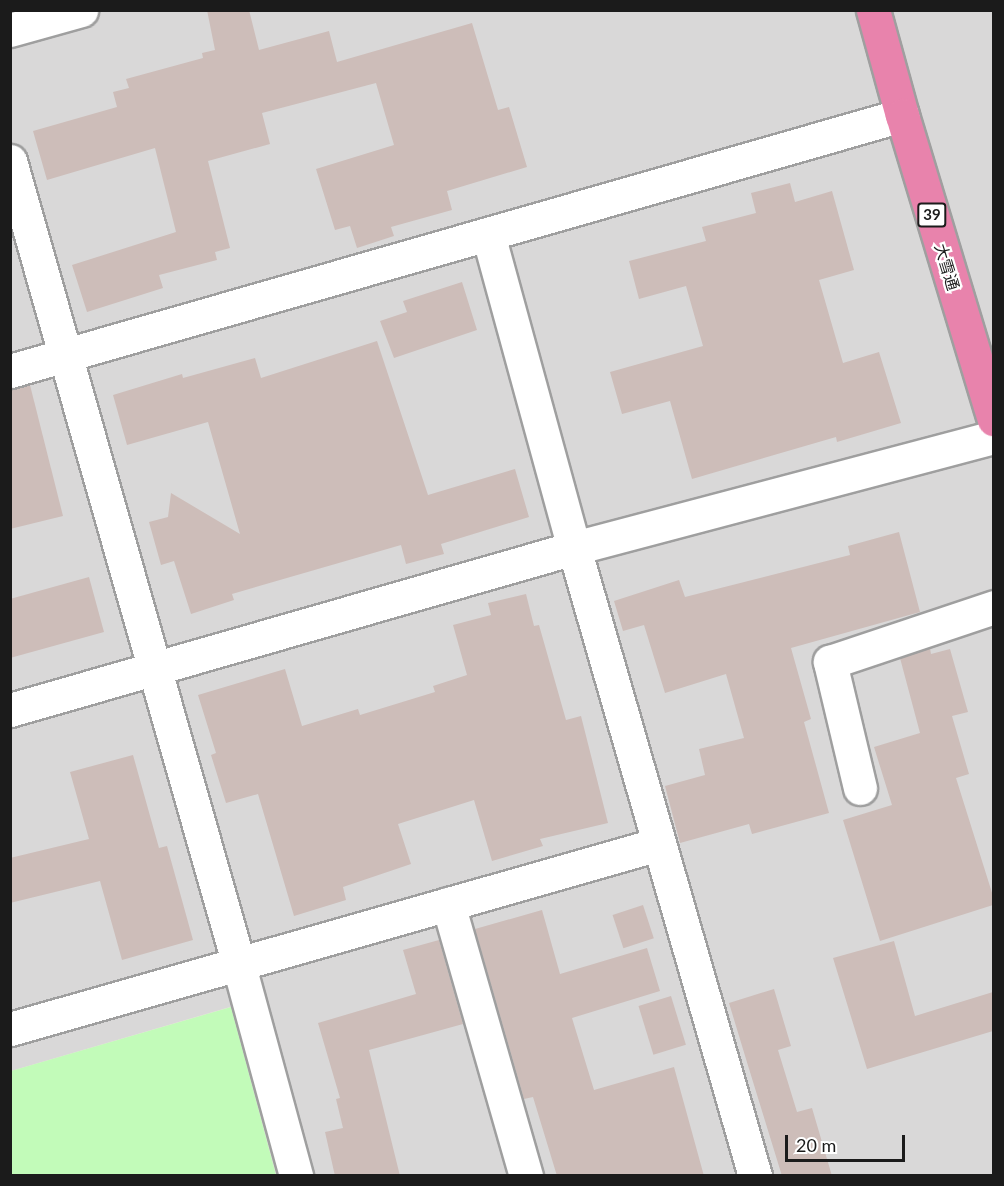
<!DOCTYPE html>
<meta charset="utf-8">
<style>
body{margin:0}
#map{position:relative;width:1004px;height:1186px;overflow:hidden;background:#ede6df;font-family:Lato,"Noto Sans JP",sans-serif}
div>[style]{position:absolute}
.residential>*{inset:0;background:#d9d8d8}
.park>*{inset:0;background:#c2fbb9}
.building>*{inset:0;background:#cdbdb9;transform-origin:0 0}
.roads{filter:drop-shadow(2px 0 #9f9f9f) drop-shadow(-2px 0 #9f9f9f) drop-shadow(0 2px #9f9f9f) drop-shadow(0 -2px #9f9f9f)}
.minor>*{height:33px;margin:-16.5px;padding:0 16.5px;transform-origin:16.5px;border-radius:16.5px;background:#fff}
.highway>*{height:33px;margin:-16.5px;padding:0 16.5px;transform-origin:16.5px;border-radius:16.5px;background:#e883ac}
span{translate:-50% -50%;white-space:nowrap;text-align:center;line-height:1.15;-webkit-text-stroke:4.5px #fff;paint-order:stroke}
.shield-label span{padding:2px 4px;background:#fff;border:2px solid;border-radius:4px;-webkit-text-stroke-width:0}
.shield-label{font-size:15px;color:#1b1b1b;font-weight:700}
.street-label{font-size:16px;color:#1b1b1b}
.frame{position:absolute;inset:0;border:12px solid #1b1b1b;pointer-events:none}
.scale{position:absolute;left:785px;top:1135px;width:120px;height:27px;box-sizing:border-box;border:3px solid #1b1b1b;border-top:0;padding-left:8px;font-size:18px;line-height:21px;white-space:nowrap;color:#1b1b1b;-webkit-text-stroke:4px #fff;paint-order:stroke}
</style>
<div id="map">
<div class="residential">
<div style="clip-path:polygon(11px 11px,993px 11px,993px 1175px,276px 1175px,230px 1007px,11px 1071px)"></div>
</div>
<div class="park">
<div style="clip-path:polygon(231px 1007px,276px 1175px,11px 1175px,11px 1071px)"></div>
</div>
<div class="building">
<div style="clip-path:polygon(207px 10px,249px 10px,259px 50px,329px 31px,337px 62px,472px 23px,498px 110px,509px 107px,527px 167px,447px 191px,452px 210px,391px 227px,394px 236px,357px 248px,350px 226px,335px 230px,316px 169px,394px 145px,376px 83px,262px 113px,270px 144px,208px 161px,230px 248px,215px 252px,217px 260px,159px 275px,163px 288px,87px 312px,72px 265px,176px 232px,155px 148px,47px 180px,33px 131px,117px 107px,113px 92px,129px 88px,126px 79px,203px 58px,202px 53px,215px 50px)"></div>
<div style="clip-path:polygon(790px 183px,795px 202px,832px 191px,854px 270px,819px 280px,843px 363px,879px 352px,901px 423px,837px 442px,836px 437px,692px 479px,670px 401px,622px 414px,610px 372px,703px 346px,686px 286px,639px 299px,629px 261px,706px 241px,702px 227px,756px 213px,751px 193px)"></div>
<div style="clip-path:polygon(462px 282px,477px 330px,394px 358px,380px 321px,407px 312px,403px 301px)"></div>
<div style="clip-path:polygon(377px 341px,428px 495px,515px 469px,529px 517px,441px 544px,444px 554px,406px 564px,401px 545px,232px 594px,234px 600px,191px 614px,174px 561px,161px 565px,149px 522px,168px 517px,171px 493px,240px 534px,208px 422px,127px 445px,113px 395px,182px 374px,183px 378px,255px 358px,261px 378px)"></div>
<div style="clip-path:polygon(30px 385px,63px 516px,10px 529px,10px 389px)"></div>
<div style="clip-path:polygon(899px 532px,920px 612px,791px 648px,811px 719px,804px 722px,829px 813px,752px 834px,749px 824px,680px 843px,665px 786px,705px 775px,699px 749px,744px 738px,726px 674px,665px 693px,644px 625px,623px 631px,614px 601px,679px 580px,685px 597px,850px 555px,848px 546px)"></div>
<div style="clip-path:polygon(89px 577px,104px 632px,10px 658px,10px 599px)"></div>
<div style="clip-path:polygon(526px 594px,534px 626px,539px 625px,566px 720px,581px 716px,608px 823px,540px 839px,543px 846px,492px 861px,474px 800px,398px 824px,411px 864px,343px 887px,346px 900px,294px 916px,258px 794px,226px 803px,211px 755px,216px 753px,198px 695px,285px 669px,302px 726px,358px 709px,360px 715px,435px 692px,433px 686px,467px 675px,453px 625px,491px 615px,488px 603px)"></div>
<div style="clip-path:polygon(930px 648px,931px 654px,950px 649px,968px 712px,952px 716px,969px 774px,956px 778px,993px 896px,993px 905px,880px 941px,843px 820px,892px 805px,874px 747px,920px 733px,900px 658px)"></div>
<div style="clip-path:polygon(133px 755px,159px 848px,167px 846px,193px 940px,122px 960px,100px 881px,10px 903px,10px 858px,89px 839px,70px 772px)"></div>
<div style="left:643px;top:905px;width:35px;height:32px;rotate:72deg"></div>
<div style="clip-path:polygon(542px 910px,560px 974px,647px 948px,660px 991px,572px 1018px,594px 1090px,674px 1067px,704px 1176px,557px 1176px,533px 1097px,524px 1099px,475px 929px)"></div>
<div style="clip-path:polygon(439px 940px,463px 1024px,369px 1050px,400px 1176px,335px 1176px,325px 1132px,343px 1128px,336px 1099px,340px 1098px,318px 1023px,416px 994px,403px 950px)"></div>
<div style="clip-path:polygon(894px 941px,915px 1016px,993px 992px,993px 1031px,867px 1069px,833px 958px)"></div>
<div style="clip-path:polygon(774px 989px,791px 1046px,778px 1050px,797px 1112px,812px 1108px,832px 1176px,782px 1176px,746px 1059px,729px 1003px)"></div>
<div style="left:671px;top:996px;width:51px;height:34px;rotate:73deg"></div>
</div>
<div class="roads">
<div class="minor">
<div style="left:10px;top:30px;width:74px;rotate:-15.7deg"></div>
<div style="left:10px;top:161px;width:833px;rotate:74.11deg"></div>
<div style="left:238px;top:962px;width:222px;rotate:74.8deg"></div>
<div style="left:488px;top:234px;width:326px;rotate:74.7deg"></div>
<div style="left:574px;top:548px;width:654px;rotate:73.92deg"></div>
<div style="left:10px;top:371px;width:928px;rotate:-16.01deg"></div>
<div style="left:10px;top:710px;width:587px;rotate:-16.03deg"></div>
<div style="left:574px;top:548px;width:434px;rotate:-14.8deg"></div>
<div style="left:860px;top:788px;width:130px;rotate:-103.4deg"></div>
<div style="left:830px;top:662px;width:173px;rotate:-18.5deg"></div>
<div style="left:448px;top:904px;width:283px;rotate:74deg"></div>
<div style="left:10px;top:1029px;width:675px;rotate:-15.91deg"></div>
</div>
<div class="highway">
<div style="left:873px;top:10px;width:109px;rotate:74.6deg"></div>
<div style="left:902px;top:115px;width:318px;rotate:73.2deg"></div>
</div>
</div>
<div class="shield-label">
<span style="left:932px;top:215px">39</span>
</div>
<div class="street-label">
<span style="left:947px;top:267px;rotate:73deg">大雪通</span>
</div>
<div class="frame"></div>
<div class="scale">20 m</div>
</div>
